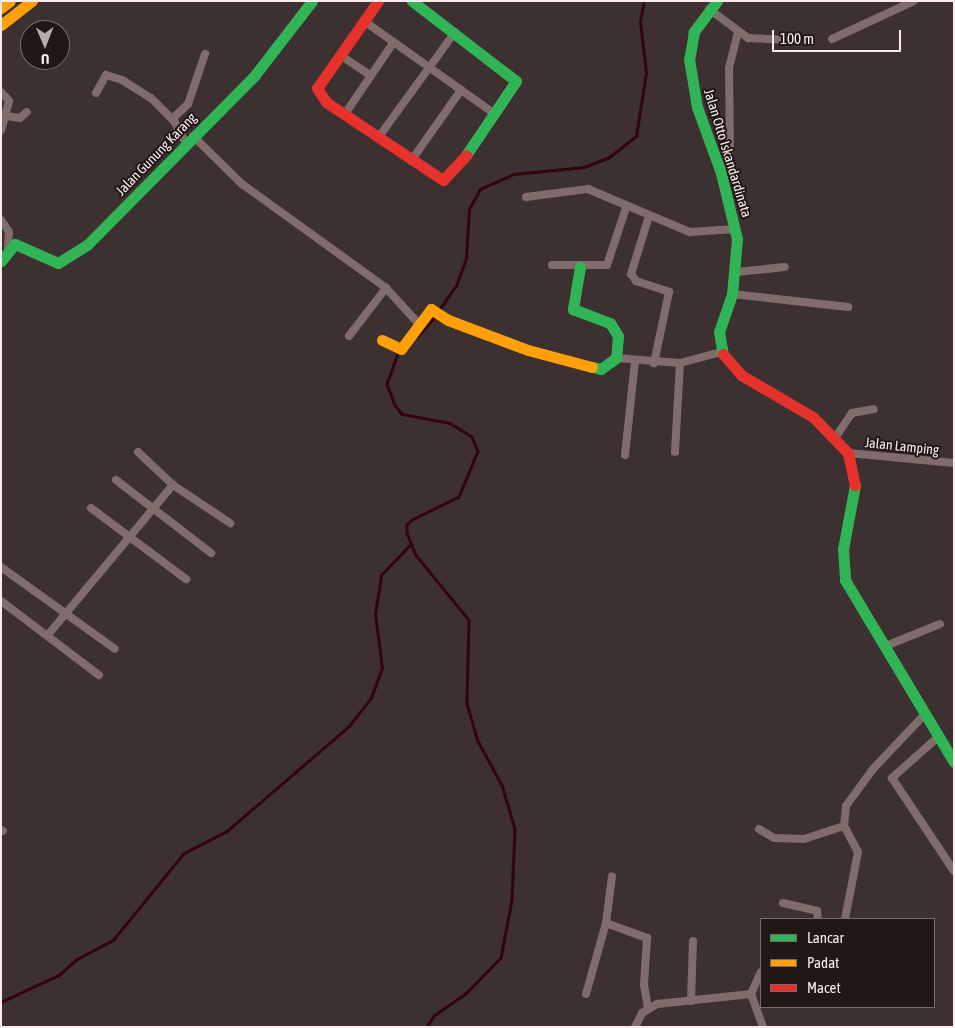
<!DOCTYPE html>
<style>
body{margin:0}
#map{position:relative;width:955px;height:1028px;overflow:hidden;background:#3c3130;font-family:"Asap Condensed",sans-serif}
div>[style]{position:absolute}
.stream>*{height:2.5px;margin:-1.25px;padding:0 1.25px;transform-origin:1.25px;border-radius:1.25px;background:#320609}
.street>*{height:8px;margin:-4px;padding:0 4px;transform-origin:4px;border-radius:4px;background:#806c6b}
.fast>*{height:11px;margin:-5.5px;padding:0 5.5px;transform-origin:5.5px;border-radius:5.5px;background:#30b455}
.slow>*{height:11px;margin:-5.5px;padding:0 5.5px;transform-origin:5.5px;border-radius:5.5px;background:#ff9f0a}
.jam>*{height:11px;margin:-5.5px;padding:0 5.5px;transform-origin:5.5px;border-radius:5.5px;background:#e5322d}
span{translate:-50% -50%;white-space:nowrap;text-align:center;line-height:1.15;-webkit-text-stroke:4px #211717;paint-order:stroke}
.street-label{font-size:14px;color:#fbeceb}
.frame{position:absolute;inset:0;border:2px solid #fbeceb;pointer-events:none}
.legend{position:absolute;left:760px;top:918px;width:175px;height:90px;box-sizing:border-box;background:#211717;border:1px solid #786c6c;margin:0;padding:6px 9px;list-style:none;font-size:15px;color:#fbeceb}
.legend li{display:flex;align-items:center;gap:10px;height:25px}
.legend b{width:25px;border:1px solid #786c6c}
.north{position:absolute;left:20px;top:20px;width:50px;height:50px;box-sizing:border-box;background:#211717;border:1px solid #786c6c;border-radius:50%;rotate:179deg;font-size:14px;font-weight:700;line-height:20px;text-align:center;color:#fbeceb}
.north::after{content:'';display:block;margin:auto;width:18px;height:22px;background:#b8abaa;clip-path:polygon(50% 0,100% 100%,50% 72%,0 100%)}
.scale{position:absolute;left:772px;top:30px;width:129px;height:22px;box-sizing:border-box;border:2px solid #fbeceb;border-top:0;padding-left:6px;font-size:15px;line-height:18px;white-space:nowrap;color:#fbeceb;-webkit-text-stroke:4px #211717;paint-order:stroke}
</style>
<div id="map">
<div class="stream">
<div style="left:439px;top:310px;width:29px;rotate:-55deg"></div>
<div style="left:456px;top:286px;width:30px;rotate:-70deg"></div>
<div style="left:466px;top:258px;width:49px;rotate:-86.5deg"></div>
<div style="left:469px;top:209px;width:23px;rotate:-61deg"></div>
<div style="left:480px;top:189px;width:37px;rotate:-24deg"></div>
<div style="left:514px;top:174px;width:70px;rotate:-5.7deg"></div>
<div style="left:584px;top:167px;width:26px;rotate:-21deg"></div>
<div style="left:608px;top:158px;width:36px;rotate:-38deg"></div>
<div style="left:636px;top:136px;width:64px;rotate:-81deg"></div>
<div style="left:646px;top:73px;width:52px;rotate:-96.6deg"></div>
<div style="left:640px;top:21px;width:20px;rotate:-79deg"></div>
<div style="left:417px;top:337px;width:29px;rotate:-49deg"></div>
<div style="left:399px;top:351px;width:35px;rotate:110deg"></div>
<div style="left:387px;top:384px;width:22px;rotate:69deg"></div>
<div style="left:395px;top:405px;width:11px;rotate:52deg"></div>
<div style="left:402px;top:414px;width:49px;rotate:10.6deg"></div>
<div style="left:450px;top:423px;width:26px;rotate:32deg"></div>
<div style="left:472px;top:437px;width:15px;rotate:67deg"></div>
<div style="left:478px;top:451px;width:50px;rotate:112.4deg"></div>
<div style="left:459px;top:497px;width:50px;rotate:153.9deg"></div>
<div style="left:414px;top:519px;width:9px;rotate:144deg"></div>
<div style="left:407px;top:524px;width:9px;rotate:90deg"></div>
<div style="left:407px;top:533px;width:24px;rotate:68deg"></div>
<div style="left:416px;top:555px;width:84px;rotate:50.8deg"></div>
<div style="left:469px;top:620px;width:83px;rotate:91.4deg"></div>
<div style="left:467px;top:703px;width:40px;rotate:74deg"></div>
<div style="left:478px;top:741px;width:50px;rotate:61.4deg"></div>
<div style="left:502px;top:785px;width:46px;rotate:73.5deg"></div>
<div style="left:515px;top:829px;width:71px;rotate:92.4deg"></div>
<div style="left:512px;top:900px;width:59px;rotate:100.7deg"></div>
<div style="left:501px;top:958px;width:49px;rotate:134.2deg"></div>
<div style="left:467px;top:993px;width:40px;rotate:145.1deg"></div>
<div style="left:434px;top:1016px;width:13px;rotate:122deg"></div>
<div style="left:1px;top:1002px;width:64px;rotate:-25deg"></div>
<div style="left:59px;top:975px;width:24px;rotate:-42deg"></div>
<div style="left:77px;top:959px;width:41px;rotate:-27.8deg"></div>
<div style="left:113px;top:940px;width:112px;rotate:-50.8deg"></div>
<div style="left:184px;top:853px;width:48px;rotate:-27.1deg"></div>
<div style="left:227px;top:831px;width:161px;rotate:-40.7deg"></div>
<div style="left:349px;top:726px;width:36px;rotate:-52deg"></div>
<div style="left:371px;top:698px;width:32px;rotate:-70deg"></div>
<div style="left:382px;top:668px;width:54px;rotate:-97.4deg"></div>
<div style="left:375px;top:614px;width:39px;rotate:-81deg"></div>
<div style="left:381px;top:575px;width:42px;rotate:-46deg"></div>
</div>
<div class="street">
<div style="left:709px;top:9px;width:49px;rotate:36.6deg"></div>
<div style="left:748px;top:38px;width:35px;rotate:3deg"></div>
<div style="left:364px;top:21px;width:161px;rotate:35.4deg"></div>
<div style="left:832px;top:39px;width:90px;rotate:-24.9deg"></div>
<div style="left:340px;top:55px;width:37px;rotate:34deg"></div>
<div style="left:1px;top:92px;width:12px;rotate:48deg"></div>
<div style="left:9px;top:101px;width:30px;rotate:105deg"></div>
<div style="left:96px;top:93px;width:21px;rotate:-61deg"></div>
<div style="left:106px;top:75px;width:17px;rotate:17deg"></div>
<div style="left:122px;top:80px;width:34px;rotate:32deg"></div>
<div style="left:151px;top:98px;width:33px;rotate:45deg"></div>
<div style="left:174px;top:121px;width:24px;rotate:62deg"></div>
<div style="left:345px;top:114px;width:86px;rotate:-55.9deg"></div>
<div style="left:6px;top:116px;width:14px;rotate:8deg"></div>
<div style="left:20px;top:118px;width:9px;rotate:-41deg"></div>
<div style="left:172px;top:119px;width:22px;rotate:-43deg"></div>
<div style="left:188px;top:104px;width:53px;rotate:-71.2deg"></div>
<div style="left:193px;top:136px;width:69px;rotate:44.4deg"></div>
<div style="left:242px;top:184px;width:178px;rotate:35.8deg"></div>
<div style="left:386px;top:288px;width:47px;rotate:47.6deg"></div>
<div style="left:378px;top:138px;width:131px;rotate:-54deg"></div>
<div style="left:411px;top:161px;width:87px;rotate:-54.8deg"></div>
<div style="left:721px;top:173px;width:25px;rotate:-69deg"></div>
<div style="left:730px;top:150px;width:82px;rotate:-90.7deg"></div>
<div style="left:729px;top:68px;width:37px;rotate:-76deg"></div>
<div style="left:526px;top:197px;width:63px;rotate:-7.4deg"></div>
<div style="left:588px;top:189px;width:111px;rotate:22.9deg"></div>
<div style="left:690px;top:232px;width:46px;rotate:-3.7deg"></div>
<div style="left:649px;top:216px;width:61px;rotate:107.2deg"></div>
<div style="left:631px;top:274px;width:9px;rotate:54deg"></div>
<div style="left:636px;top:281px;width:35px;rotate:18deg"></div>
<div style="left:669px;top:292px;width:73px;rotate:101.9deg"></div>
<div style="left:1px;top:220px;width:14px;rotate:56deg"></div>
<div style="left:9px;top:232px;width:16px;rotate:94deg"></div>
<div style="left:552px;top:265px;width:55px"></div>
<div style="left:607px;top:265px;width:60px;rotate:-71.6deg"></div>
<div style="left:736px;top:272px;width:49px;rotate:-5.8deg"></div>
<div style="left:732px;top:294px;width:117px;rotate:6.4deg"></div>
<div style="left:349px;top:336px;width:61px;rotate:-52.4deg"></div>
<div style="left:616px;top:358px;width:64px;rotate:4.5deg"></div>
<div style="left:680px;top:363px;width:42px;rotate:-15deg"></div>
<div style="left:835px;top:438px;width:30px;rotate:-56deg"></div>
<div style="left:852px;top:413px;width:22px;rotate:-10deg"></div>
<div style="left:138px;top:452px;width:48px;rotate:43.3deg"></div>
<div style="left:675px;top:452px;width:89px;rotate:-86.8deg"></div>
<div style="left:848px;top:453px;width:106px;rotate:5.4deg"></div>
<div style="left:625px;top:455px;width:95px;rotate:-83.9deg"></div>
<div style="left:116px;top:480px;width:120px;rotate:37.5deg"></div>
<div style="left:91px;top:508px;width:119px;rotate:36.8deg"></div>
<div style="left:1px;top:567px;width:140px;rotate:35.7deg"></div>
<div style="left:1px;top:601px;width:123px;rotate:37.1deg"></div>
<div style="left:47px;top:636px;width:197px;rotate:-50.2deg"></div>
<div style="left:173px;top:485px;width:69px;rotate:33.7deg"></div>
<div style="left:888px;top:645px;width:56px;rotate:-22deg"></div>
<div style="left:938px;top:737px;width:62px;rotate:138.3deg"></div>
<div style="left:892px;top:778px;width:112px;rotate:56.3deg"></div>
<div style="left:759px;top:829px;width:17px;rotate:31deg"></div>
<div style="left:774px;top:838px;width:30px;rotate:2deg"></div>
<div style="left:804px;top:839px;width:42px;rotate:-18deg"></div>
<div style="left:1px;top:830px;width:2px;rotate:27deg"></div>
<div style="left:783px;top:903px;width:35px;rotate:13deg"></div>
<div style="left:817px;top:911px;width:8px;rotate:83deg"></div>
<div style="left:845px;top:919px;width:68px;rotate:-79deg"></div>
<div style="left:858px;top:852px;width:30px;rotate:-118deg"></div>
<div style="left:844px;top:826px;width:20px;rotate:-84deg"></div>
<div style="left:846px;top:806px;width:46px;rotate:-53.9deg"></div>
<div style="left:873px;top:769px;width:74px;rotate:-46.6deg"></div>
<div style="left:606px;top:923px;width:44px;rotate:20.1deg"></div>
<div style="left:647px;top:938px;width:47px;rotate:93.7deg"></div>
<div style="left:644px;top:985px;width:23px;rotate:80deg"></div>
<div style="left:586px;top:994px;width:74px;rotate:-74.3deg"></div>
<div style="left:606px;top:923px;width:47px;rotate:-82.7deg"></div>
<div style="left:751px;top:994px;width:35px;rotate:70deg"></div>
<div style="left:691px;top:1001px;width:60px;rotate:-88.1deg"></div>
<div style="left:635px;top:1027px;width:16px;rotate:-63deg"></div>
<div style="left:642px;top:1013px;width:17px;rotate:-31deg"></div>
<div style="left:657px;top:1004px;width:95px;rotate:-6.1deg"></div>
<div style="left:751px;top:994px;width:24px;rotate:-66deg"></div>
</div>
<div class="fast">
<div style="left:412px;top:1px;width:131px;rotate:37.6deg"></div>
<div style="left:516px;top:81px;width:89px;rotate:124deg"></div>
<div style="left:717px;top:1px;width:39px;rotate:127deg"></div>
<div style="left:694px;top:32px;width:27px;rotate:100deg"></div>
<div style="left:689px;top:59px;width:49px;rotate:80.5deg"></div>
<div style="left:697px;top:107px;width:70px;rotate:70deg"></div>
<div style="left:721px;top:173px;width:68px;rotate:76.4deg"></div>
<div style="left:737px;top:239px;width:55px;rotate:95.2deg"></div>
<div style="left:732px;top:294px;width:40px;rotate:108.9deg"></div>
<div style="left:719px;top:332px;width:22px;rotate:80deg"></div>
<div style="left:1px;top:261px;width:22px;rotate:-51deg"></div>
<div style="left:15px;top:244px;width:47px;rotate:23.8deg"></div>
<div style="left:58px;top:263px;width:34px;rotate:-32deg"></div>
<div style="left:87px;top:245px;width:239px;rotate:-45.3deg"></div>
<div style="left:255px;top:75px;width:93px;rotate:-52.4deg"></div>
<div style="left:580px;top:267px;width:43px;rotate:99.5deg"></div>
<div style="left:573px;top:309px;width:40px;rotate:21deg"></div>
<div style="left:610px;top:323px;width:15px;rotate:58deg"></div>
<div style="left:618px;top:336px;width:22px;rotate:95deg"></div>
<div style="left:616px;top:358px;width:19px;rotate:144deg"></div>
<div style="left:601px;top:369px;width:9px;rotate:-167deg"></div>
<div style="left:855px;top:485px;width:65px;rotate:100.6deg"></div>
<div style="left:843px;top:549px;width:31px;rotate:86deg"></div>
<div style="left:845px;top:580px;width:212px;rotate:59.1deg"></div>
</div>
<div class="slow">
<div style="left:1px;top:8px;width:11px;rotate:-38deg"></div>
<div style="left:1px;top:25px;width:39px;rotate:-38deg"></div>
<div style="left:382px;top:340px;width:21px;rotate:25deg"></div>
<div style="left:401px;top:349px;width:50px;rotate:-53.1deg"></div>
<div style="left:431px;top:309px;width:20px;rotate:33deg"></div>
<div style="left:448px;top:320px;width:85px;rotate:20.6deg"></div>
<div style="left:528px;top:350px;width:66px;rotate:14.9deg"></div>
</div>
<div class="jam">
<div style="left:378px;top:1px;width:106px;rotate:125deg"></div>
<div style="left:317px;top:88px;width:17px;rotate:57deg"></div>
<div style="left:326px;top:102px;width:141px;rotate:33.7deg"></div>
<div style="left:443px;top:180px;width:34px;rotate:-47deg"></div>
<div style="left:723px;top:354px;width:28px;rotate:49deg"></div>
<div style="left:741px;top:375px;width:83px;rotate:30.3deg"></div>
<div style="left:813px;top:417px;width:50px;rotate:45.8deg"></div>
<div style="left:848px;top:453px;width:33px;rotate:78deg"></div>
</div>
<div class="street-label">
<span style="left:728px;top:153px;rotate:73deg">Jalan Otto Iskandardinata</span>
<span style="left:156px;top:154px;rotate:-46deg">Jalan Gunung Karang</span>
<span style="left:902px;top:446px;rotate:6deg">Jalan Lamping</span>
</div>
<div class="frame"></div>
<ul class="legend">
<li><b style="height:6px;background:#30b455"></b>Lancar</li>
<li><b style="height:6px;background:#ff9f0a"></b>Padat</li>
<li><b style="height:6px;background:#e5322d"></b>Macet</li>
</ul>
<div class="north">U</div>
<div class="scale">100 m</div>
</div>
